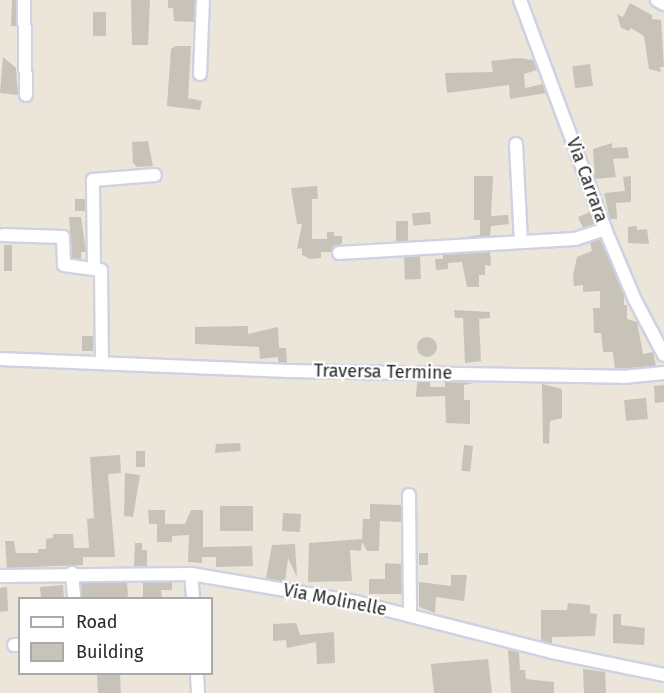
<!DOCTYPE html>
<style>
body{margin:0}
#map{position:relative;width:664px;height:693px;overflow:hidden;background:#ece5d9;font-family:"Fira Sans",sans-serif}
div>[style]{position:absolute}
.building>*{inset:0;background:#c7c3b8;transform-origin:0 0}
.round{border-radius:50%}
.roads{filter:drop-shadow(2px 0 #ced2e3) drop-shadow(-2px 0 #ced2e3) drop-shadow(0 2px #ced2e3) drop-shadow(0 -2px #ced2e3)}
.minor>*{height:12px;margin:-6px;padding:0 6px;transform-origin:6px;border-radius:6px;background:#fff}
span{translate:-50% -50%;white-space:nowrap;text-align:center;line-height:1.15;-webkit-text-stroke:4.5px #fff;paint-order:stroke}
.street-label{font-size:18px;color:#292929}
.legend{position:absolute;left:18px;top:597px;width:195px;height:78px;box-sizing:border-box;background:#fff;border:2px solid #a9a9a9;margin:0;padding:8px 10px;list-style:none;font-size:18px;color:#292929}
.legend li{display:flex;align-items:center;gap:12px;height:30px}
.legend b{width:30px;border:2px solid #a9a9a9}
</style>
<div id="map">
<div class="building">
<div style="clip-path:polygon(12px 0,16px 0,16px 26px,11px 26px)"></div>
<div style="clip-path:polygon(131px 0,150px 0,148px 45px,132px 45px)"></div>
<div style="clip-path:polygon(168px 0,195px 0,194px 22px,174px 21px,173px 8px,168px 8px)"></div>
<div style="clip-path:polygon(630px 3px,652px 15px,652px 19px,661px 20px,664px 67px,660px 67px,661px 72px,649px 69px,644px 36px,631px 28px,629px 31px,621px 28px,617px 14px,623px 17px)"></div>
<div style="left:93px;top:12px;width:13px;height:24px"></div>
<div style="clip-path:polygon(176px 46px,191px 46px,188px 98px,202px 101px,200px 110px,167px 106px,171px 49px)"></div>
<div style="clip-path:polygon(3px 57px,16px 68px,18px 95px,0 93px)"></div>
<div style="clip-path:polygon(518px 58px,533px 60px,537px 70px,524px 74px,525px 88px,543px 84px,546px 93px,510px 99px,509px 85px,447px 93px,445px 73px,493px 72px,491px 61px)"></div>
<div style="left:590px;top:64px;width:22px;height:18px;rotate:82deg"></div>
<div style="clip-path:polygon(148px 141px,153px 166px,137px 167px,133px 163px,132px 142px)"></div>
<div style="clip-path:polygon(612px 143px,612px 148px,627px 147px,629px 158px,613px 159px,616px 177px,595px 179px,593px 149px)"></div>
<div style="clip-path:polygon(474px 176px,493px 176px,491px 216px,508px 215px,509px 224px,491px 226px,490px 236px,458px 238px,480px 235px,480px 220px,474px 220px)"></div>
<div style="clip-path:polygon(631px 176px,631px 202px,616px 203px,617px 219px,610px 219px,604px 193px,625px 191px,623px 177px)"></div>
<div style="clip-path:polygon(317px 186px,318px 199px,312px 199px,312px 239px,327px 239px,327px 232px,334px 232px,334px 236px,342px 236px,342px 243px,331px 252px,321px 252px,321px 258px,310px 259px,302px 255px,302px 248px,297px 249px,302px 224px,297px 224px,291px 188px)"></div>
<div style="left:75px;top:199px;width:10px;height:12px"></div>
<div style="left:430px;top:212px;width:12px;height:18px;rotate:85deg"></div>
<div style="clip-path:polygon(590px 212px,594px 224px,583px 228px,578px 217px)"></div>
<div style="clip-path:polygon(69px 217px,81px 217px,86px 252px,81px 252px,81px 259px,72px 258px)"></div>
<div style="left:396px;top:221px;width:12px;height:20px"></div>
<div style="clip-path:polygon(637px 226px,637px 230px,647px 229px,649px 244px,628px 243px,628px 227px)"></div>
<div style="clip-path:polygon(600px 239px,624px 294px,624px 305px,627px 305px,627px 319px,637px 322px,643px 354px,653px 352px,656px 366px,615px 369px,613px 352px,603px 352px,601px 333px,594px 333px,593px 308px,600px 308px,600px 291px,583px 292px,583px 285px,574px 286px,573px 276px,577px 257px,592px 251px,590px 243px)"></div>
<div style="left:4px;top:245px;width:8px;height:26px"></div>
<div style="clip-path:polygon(490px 252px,491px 266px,485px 265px,485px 275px,479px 275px,479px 287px,467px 287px,462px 262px,448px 263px,448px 269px,436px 270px,435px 259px,443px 259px,443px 255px)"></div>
<div style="left:420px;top:256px;width:23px;height:16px;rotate:88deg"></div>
<div style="clip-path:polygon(454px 310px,490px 312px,490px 318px,479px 319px,481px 361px,465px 363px,463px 318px,455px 318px)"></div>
<div style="clip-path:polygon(248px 326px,248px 334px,278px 327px,279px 348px,286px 348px,287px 363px,278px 362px,278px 357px,260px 359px,259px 347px,195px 344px,195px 327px)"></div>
<div style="left:82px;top:336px;width:11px;height:15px"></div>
<div class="round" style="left:417px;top:337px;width:20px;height:20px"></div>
<div style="clip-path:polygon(417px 382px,430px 382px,430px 387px,445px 387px,445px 382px,473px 383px,464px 385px,464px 400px,470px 400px,470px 424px,446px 423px,445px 396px,416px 397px)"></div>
<div style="clip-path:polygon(542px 384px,562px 389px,562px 418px,550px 421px,549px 444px,543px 443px)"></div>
<div style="clip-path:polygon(664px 385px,664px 402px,655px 403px,654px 386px)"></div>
<div style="left:646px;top:398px;width:21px;height:22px;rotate:85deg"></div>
<div style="clip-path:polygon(240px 443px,241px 451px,215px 453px,216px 444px)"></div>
<div style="left:464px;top:445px;width:9px;height:26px;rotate:6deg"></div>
<div style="left:136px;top:451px;width:9px;height:16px"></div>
<div style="clip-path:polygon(120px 455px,121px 473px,108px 474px,115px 557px,83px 557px,83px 565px,7px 568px,5px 541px,14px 541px,16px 553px,38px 553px,38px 549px,46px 549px,46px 539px,53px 538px,53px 534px,73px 534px,74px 548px,89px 548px,87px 519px,94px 518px,90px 457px)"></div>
<div style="clip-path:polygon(125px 473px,140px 475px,133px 517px,124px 516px)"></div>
<div style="clip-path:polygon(370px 504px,401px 505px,401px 522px,380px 521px,379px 551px,367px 551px,362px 542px,361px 551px,350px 550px,352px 581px,308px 582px,309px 543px,362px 539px,363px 519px,370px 519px)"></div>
<div style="left:220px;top:506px;width:33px;height:25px"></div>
<div style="clip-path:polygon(148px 510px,165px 510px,165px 524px,185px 524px,191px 510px,203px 510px,203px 547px,252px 546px,253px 566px,216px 567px,216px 557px,202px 557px,202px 563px,188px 562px,189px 535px,172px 536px,172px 542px,157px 542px,157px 524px,149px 524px)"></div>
<div style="left:283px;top:513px;width:18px;height:18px;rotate:3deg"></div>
<div style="clip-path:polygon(135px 543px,142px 543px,142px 550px,147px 550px,147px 566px,134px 566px)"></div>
<div style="clip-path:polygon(295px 544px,297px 577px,288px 558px,285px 582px,266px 578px,272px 545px)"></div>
<div style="left:419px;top:553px;width:9px;height:12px"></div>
<div style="clip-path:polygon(385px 563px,401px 564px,402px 594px,369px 594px,369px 579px,385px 579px)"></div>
<div style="clip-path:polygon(451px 575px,467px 575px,464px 601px,436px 597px,435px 613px,419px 607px,419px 582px,451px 586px)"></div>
<div style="clip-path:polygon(172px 582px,172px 590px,161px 590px,162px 598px,143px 598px,143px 583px)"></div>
<div style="clip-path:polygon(81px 583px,127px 583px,128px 595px,127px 598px,82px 598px)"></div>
<div style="clip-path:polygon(63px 585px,64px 598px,41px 598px,40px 587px)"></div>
<div style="clip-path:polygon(7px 587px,8px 611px,0 612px,0 588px)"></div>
<div style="clip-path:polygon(568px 603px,590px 605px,590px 613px,597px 614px,595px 636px,552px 637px,552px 644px,541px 641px,541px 610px,567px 610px)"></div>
<div style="clip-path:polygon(613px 614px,621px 614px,621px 625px,645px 628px,644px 645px,613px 643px)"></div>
<div style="clip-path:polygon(296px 623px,300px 635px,334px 632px,335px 663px,317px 664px,316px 642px,287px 648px,286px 640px,273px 641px,273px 624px)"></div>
<div style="clip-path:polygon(508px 650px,519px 652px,520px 670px,525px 670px,526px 679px,554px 682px,554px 693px,511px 693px)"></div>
<div style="clip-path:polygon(488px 659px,492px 693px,434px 693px,431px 664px)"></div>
<div style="clip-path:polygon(583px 669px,605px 672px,606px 693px,584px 693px)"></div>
<div style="left:120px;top:674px;width:19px;height:23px;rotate:87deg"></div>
</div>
<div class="roads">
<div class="minor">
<div style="left:24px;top:0;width:95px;rotate:88.8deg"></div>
<div style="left:520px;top:0;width:244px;rotate:69.6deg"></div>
<div style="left:605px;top:229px;width:77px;rotate:67.1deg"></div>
<div style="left:635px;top:300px;width:62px;rotate:62.2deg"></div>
<div style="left:657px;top:0;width:8px;rotate:30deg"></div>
<div style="left:200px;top:74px;width:74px;rotate:-87.7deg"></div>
<div style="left:516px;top:144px;width:98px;rotate:87.1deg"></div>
<div style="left:3px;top:235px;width:60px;rotate:1.9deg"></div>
<div style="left:63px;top:237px;width:28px;rotate:88deg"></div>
<div style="left:64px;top:265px;width:37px;rotate:8deg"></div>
<div style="left:101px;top:270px;width:93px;rotate:89.4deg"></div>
<div style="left:339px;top:253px;width:236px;rotate:-3.4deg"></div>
<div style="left:575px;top:239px;width:32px;rotate:-18deg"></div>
<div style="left:94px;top:267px;width:87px;rotate:-90.7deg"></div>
<div style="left:93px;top:180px;width:62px;rotate:-4.6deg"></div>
<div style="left:0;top:359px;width:288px;rotate:2.4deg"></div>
<div style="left:288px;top:371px;width:335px;rotate:1deg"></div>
<div style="left:623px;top:377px;width:41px;rotate:-5.6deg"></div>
<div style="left:409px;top:495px;width:120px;rotate:89.5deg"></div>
<div style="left:72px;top:573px;width:25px;rotate:85deg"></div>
<div style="left:191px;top:574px;width:24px;rotate:85deg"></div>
<div style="left:0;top:576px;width:191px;rotate:-0.6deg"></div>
<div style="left:191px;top:574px;width:167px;rotate:9.6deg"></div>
<div style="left:356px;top:602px;width:202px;rotate:14.3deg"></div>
<div style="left:552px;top:652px;width:114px;rotate:11.6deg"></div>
<div style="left:14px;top:645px;width:6px"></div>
<div style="left:197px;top:674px;width:19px;rotate:87deg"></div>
</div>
</div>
<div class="street-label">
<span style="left:587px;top:180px;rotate:70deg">Via Carrara</span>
<span style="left:383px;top:372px;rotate:1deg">Traversa Termine</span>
<span style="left:335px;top:600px;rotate:11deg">Via Molinelle</span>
</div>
<ul class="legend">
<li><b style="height:8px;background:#fff"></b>Road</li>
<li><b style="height:16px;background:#c7c3b8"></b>Building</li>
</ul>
</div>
